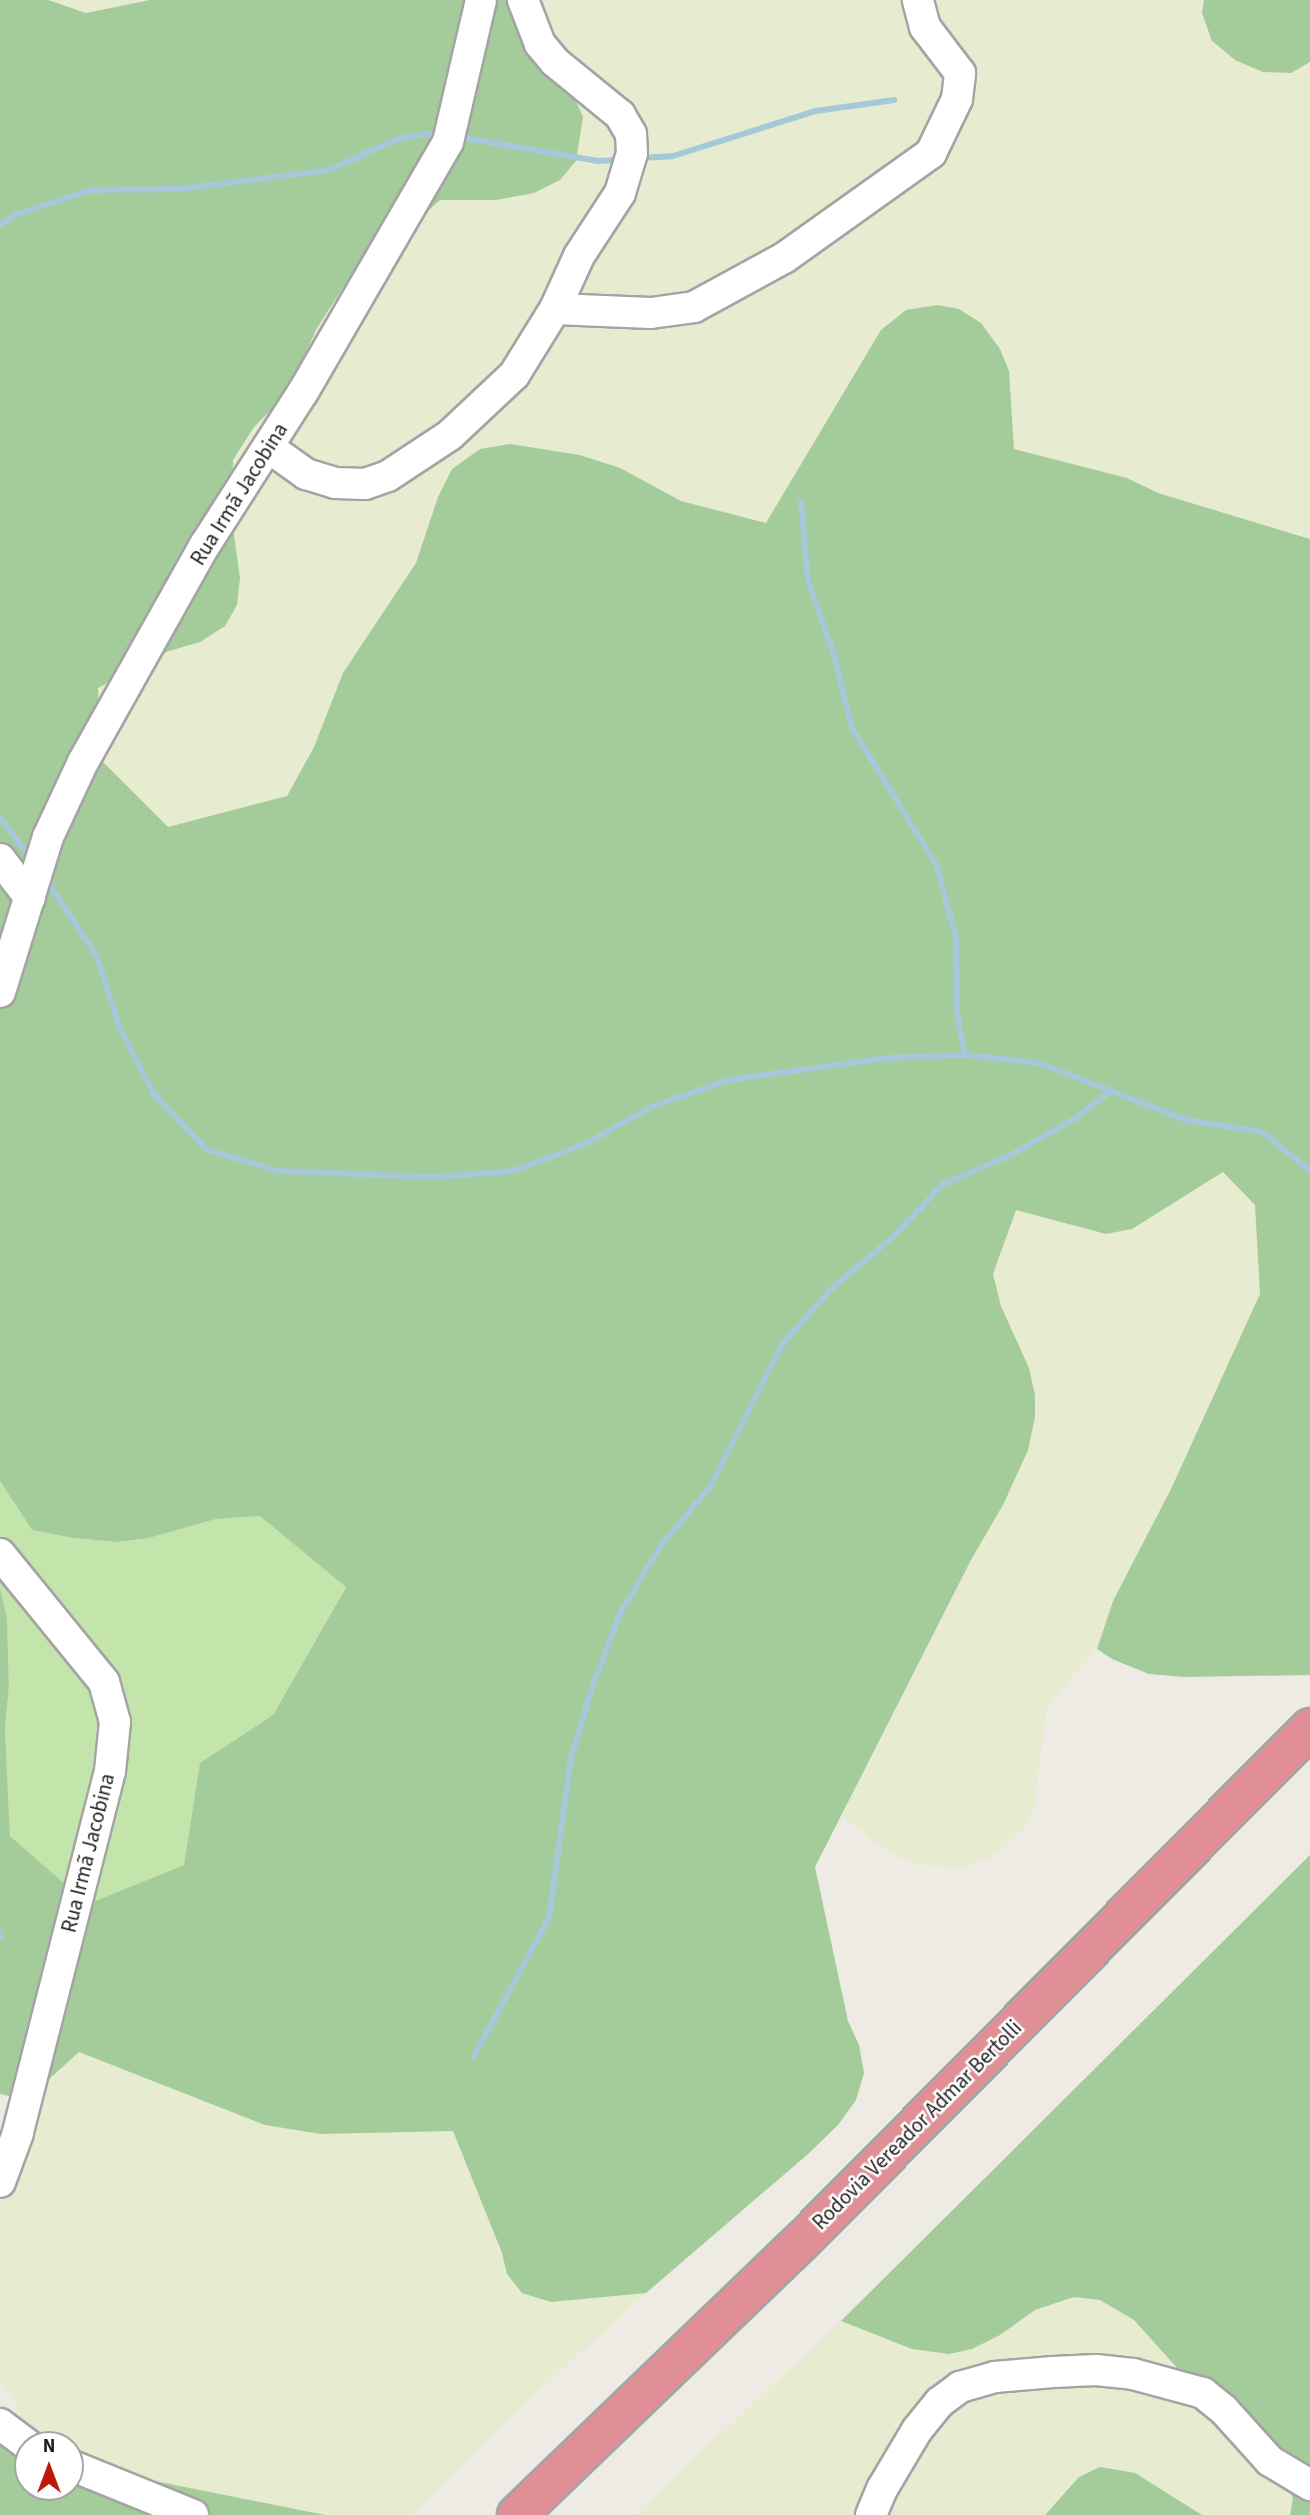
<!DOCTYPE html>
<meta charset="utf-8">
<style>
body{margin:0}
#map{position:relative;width:1310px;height:2515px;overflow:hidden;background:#edebe3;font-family:"Source Sans 3",sans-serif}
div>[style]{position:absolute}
.farmland>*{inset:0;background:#e7ebcf}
.grass>*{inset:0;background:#c3e5ab}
.forest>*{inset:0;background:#a4cb9a}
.stream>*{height:6px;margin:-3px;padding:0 3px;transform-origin:3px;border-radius:3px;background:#a6c9d9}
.roads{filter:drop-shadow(2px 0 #a4a4a4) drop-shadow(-2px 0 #a4a4a4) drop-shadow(0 2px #a4a4a4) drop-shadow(0 -2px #a4a4a4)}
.minor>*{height:30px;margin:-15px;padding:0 15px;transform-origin:15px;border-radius:15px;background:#fff}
.highway>*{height:38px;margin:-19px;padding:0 19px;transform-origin:19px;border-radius:19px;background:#e18f97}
span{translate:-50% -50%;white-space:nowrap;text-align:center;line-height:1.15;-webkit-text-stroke:5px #fff;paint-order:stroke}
.street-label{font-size:21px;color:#1d1d1d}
.north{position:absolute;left:14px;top:2431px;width:70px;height:70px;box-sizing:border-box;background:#fff;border:2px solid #a5a5a5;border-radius:50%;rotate:0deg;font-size:19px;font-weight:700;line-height:28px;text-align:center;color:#1d1d1d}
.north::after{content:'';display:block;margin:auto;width:24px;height:32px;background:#be190b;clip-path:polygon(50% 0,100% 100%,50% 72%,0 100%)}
</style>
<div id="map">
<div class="farmland">
<div style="clip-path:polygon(48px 0,150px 0,86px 13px)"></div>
<div style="clip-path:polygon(506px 0,1204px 0,1202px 13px,1263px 72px,1291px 73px,1310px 62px,1310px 539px,1158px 493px,1127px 478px,1014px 448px,1009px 371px,881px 330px,766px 524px,681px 501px,620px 468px,580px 455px,510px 444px,480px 449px,453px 469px,438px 497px,416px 563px,343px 673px,314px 747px,286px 796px,168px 827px,101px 760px,98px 688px,169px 651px,200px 642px,237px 605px,240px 578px,232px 520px,233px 460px,254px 427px,277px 404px,293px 381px,317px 328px,342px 289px,440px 200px,496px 200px,513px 10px)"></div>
<div style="clip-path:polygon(1223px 1172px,1255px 1205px,1260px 1294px,1171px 1489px,1113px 1601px,1097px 1649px,1058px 1692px,1046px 1712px,1034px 1809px,1025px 1827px,995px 1855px,967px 1866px,917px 1865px,892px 1854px,841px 1815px,971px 1560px,1003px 1505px,1029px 1368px,1001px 1306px,993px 1274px,1016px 1209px,1106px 1234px,1132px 1229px)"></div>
<div style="clip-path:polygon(79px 2052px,265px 2125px,321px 2134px,453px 2131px,502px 2253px,507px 2274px,551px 2302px,646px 2293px,533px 2396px,412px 2515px,325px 2515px,70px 2464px,70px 2445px,38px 2445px,0 2378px,0 2175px,26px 2100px)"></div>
<div style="clip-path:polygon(1074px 2297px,1100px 2300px,1134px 2320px,1223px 2419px,1275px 2466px,1293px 2498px,1290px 2515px,1202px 2515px,1135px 2473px,1100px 2468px,1079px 2477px,1045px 2515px,634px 2515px,841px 2321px,911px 2349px,949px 2354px,1000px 2335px,1035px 2310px)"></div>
</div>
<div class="grass">
<div style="clip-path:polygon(0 1481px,32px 1530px,73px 1538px,117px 1542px,149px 1538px,216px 1519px,260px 1516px,346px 1586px,273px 1715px,201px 1763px,184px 1865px,88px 1904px,10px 1836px,5px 1728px,9px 1686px,7px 1618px,0 1588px)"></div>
</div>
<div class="forest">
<div style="clip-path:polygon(0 0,48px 0,86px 13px,150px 0,506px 0,569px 85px,583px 117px,576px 161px,560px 180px,534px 193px,496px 200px,440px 200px,342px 289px,317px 328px,293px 381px,277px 404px,254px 427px,233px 460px,232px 520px,240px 578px,237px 605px,225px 626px,200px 642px,169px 651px,98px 688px,101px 760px,168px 827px,287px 796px,314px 747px,343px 673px,416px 563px,438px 497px,452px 469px,480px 449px,510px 444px,580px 455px,620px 468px,681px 501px,766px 523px,881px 330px,906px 310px,938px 305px,959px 309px,981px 323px,1000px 349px,1009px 371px,1014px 449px,1127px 478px,1158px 493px,1310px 539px,1310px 1675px,1184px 1677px,1149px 1674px,1112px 1659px,1097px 1649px,1113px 1601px,1171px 1489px,1260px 1294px,1255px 1205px,1223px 1172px,1132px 1229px,1106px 1234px,1016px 1210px,993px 1274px,1001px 1306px,1029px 1368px,1035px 1395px,1035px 1417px,1028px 1450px,1003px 1505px,971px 1560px,815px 1867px,848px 2021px,859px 2045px,864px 2073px,856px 2100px,838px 2125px,807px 2155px,646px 2293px,551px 2302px,522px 2293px,507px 2274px,502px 2253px,453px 2131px,321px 2134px,265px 2125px,79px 2052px,26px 2100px,0 2094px,0 1588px,7px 1618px,9px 1686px,5px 1728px,10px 1836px,88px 1904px,184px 1865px,200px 1763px,273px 1715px,346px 1587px,260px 1516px,216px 1519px,149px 1538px,117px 1542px,73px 1538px,32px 1530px,0 1481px)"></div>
<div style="clip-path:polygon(1204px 0,1310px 0,1310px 62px,1291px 73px,1263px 72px,1235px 60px,1212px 41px,1202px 13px)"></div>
<div style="clip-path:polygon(1310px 1855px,1310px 2515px,1290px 2515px,1293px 2498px,1275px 2466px,1223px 2419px,1134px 2320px,1100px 2300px,1074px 2297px,1035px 2310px,1000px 2335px,972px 2349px,949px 2354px,912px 2349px,841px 2321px)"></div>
<div style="clip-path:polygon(0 2437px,28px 2450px,28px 2487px,70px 2487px,70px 2464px,325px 2515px,0 2515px)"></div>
<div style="clip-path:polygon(1100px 2467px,1135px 2473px,1202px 2515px,1045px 2515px,1079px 2477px)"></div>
</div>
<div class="stream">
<div style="left:458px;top:137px;width:142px;rotate:9.7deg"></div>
<div style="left:598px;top:161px;width:22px;rotate:-3deg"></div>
<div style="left:638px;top:158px;width:35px;rotate:-3deg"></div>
<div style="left:673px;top:156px;width:150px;rotate:-17.5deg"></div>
<div style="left:816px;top:111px;width:79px;rotate:-8deg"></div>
<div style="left:0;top:225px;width:20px;rotate:-33deg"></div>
<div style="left:17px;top:214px;width:78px;rotate:-18deg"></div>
<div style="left:91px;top:190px;width:88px;rotate:-0.7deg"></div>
<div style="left:179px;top:189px;width:151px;rotate:-7.2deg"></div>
<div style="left:329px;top:170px;width:75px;rotate:-24.5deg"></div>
<div style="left:397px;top:139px;width:28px;rotate:-10deg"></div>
<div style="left:425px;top:134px;width:15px;rotate:4deg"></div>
<div style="left:801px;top:502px;width:79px;rotate:84.9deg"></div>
<div style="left:808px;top:581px;width:78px;rotate:70.6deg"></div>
<div style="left:834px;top:655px;width:75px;rotate:76.1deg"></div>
<div style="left:852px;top:728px;width:162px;rotate:58.4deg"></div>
<div style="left:937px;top:866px;width:75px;rotate:75.4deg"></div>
<div style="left:956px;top:939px;width:75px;rotate:89.2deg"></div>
<div style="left:957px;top:1014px;width:42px;rotate:79deg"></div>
<div style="left:0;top:817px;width:51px;rotate:53.8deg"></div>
<div style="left:46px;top:879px;width:93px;rotate:56.8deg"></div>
<div style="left:97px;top:957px;width:76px;rotate:72.3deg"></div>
<div style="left:120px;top:1029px;width:75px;rotate:62.1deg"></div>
<div style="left:155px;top:1095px;width:74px;rotate:46.6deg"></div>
<div style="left:206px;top:1149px;width:75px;rotate:17deg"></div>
<div style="left:278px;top:1171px;width:156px;rotate:2.2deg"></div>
<div style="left:434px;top:1177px;width:80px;rotate:-4.3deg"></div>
<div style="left:514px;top:1171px;width:78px;rotate:-21deg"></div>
<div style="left:587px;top:1143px;width:76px;rotate:-29.3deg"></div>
<div style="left:653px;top:1106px;width:80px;rotate:-18.9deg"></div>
<div style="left:729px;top:1080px;width:159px;rotate:-8deg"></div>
<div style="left:886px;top:1058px;width:79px;rotate:-2.2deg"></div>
<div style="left:965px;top:1055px;width:74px;rotate:6.2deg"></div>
<div style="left:1039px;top:1063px;width:158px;rotate:21.2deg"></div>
<div style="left:1186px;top:1120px;width:78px;rotate:8.9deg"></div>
<div style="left:1263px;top:1132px;width:61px;rotate:39.7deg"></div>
<div style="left:0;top:1933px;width:4px;rotate:90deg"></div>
<div style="left:474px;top:2056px;width:157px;rotate:-61.5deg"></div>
<div style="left:549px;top:1918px;width:162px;rotate:-82.2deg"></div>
<div style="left:571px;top:1757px;width:75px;rotate:-73deg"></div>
<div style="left:593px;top:1685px;width:78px;rotate:-69deg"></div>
<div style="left:621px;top:1612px;width:78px;rotate:-59.2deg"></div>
<div style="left:661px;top:1545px;width:76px;rotate:-49.8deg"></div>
<div style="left:710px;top:1487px;width:159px;rotate:-63.1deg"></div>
<div style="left:782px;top:1345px;width:73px;rotate:-48.9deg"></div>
<div style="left:830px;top:1290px;width:82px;rotate:-40.1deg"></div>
<div style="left:893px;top:1237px;width:73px;rotate:-46.7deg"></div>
<div style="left:943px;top:1184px;width:74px;rotate:-23.1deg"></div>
<div style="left:1011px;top:1155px;width:76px;rotate:-29.9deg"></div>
<div style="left:1077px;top:1117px;width:44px;rotate:-37.6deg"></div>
</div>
<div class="roads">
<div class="minor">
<div style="left:523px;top:0;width:47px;rotate:68.9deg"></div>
<div style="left:540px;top:44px;width:23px;rotate:50deg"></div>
<div style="left:555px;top:62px;width:84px;rotate:39.2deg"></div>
<div style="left:620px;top:115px;width:22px;rotate:60deg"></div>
<div style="left:631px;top:134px;width:19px;rotate:87deg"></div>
<div style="left:632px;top:153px;width:42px;rotate:106.7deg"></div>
<div style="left:620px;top:193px;width:75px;rotate:123.1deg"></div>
<div style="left:579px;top:256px;width:58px;rotate:114.4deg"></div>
<div style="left:555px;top:309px;width:96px;rotate:2.4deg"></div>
<div style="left:651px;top:313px;width:43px;rotate:-7.9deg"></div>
<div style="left:694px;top:307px;width:102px;rotate:-28.6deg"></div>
<div style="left:784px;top:258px;width:181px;rotate:-35.5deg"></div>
<div style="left:931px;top:153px;width:60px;rotate:-64.3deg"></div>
<div style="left:957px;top:99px;width:26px;rotate:-83deg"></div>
<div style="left:960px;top:73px;width:58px;rotate:-127.3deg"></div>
<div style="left:925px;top:27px;width:28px;rotate:-105deg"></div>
<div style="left:268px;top:447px;width:47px;rotate:35.4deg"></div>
<div style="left:306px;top:474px;width:31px;rotate:17deg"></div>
<div style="left:336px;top:483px;width:29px;rotate:2deg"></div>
<div style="left:365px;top:484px;width:24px;rotate:-19deg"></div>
<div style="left:388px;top:476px;width:74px;rotate:-33.5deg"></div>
<div style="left:450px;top:435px;width:88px;rotate:-43.2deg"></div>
<div style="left:514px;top:375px;width:78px;rotate:-58.2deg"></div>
<div style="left:0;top:859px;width:49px;rotate:52.4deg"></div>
<div style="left:0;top:992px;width:162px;rotate:-72.8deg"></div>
<div style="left:48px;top:837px;width:83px;rotate:-65deg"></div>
<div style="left:83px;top:762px;width:249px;rotate:-60.7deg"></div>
<div style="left:205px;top:545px;width:182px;rotate:-57.4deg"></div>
<div style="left:303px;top:392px;width:289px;rotate:-59.9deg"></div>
<div style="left:448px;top:142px;width:146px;rotate:-76.9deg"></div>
<div style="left:0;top:1554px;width:165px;rotate:50.9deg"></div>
<div style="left:104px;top:1682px;width:41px;rotate:74.6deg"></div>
<div style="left:115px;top:1722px;width:49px;rotate:95.8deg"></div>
<div style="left:110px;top:1771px;width:374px;rotate:104.3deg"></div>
<div style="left:18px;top:2133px;width:52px;rotate:110.2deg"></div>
<div style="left:0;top:2424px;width:35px;rotate:37deg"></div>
<div style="left:70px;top:2465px;width:133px;rotate:22.1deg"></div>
<div style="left:871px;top:2515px;width:28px;rotate:-67deg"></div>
<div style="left:882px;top:2489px;width:69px;rotate:-59.3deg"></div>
<div style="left:917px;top:2430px;width:36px;rotate:-51deg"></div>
<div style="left:940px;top:2402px;width:25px;rotate:-37deg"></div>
<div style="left:960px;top:2387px;width:36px;rotate:-16deg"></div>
<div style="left:995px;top:2377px;width:58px;rotate:-4.9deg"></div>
<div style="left:1053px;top:2372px;width:43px;rotate:-2.7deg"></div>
<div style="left:1096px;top:2370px;width:37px;rotate:6deg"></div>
<div style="left:1133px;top:2374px;width:73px;rotate:15.2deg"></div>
<div style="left:1203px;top:2393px;width:27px;rotate:39deg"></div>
<div style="left:1224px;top:2410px;width:69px;rotate:48deg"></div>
<div style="left:1270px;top:2461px;width:47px;rotate:31deg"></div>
</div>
<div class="highway">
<div style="left:517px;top:2515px;width:398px;rotate:-43.9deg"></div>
<div style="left:804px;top:2239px;width:719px;rotate:-45.28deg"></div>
</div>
</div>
<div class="street-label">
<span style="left:239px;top:494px;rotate:-58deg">Rua Irmã Jacobina</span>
<span style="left:88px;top:1853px;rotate:-76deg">Rua Irmã Jacobina</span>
<span style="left:917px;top:2125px;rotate:-45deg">Rodovia Vereador Admar Bertolli</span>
</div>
<div class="north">N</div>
</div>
